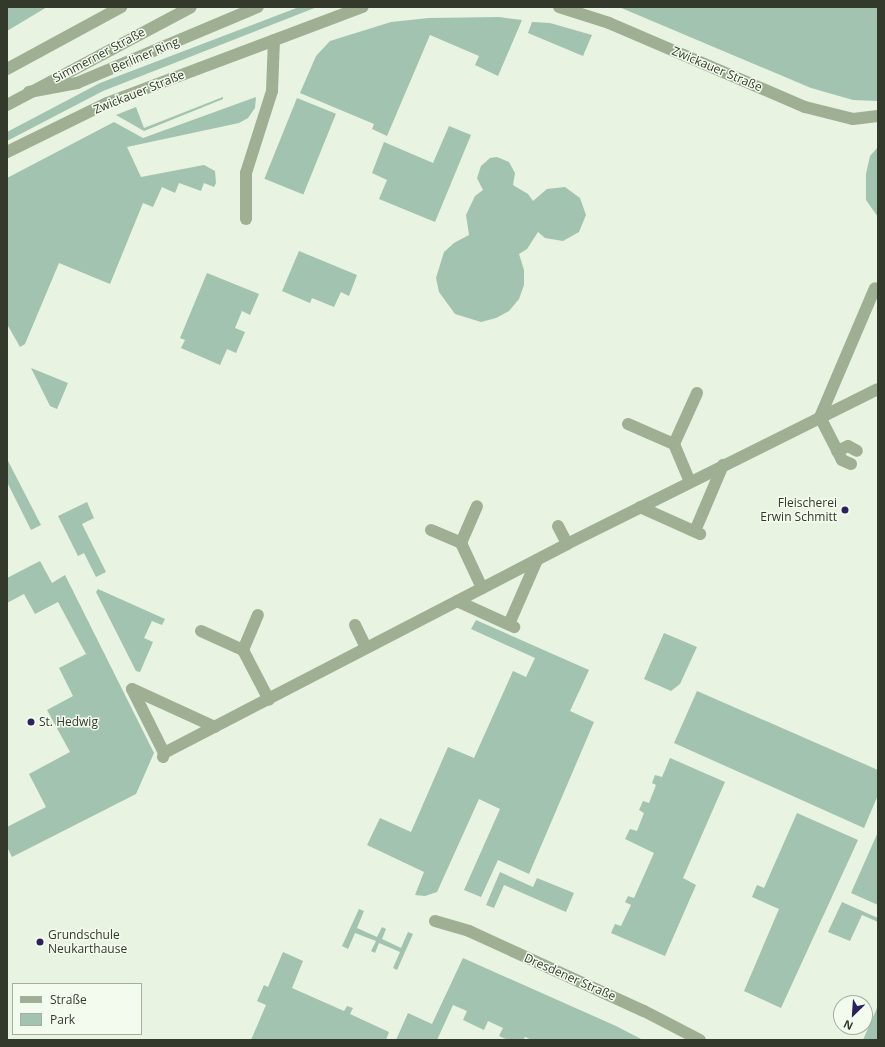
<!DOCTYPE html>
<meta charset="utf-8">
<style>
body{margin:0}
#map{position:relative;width:885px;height:1047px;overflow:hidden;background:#e8f3e2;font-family:"Open Sans",sans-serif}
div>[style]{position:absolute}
.green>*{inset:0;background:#a1c3b0;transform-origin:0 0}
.minor>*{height:12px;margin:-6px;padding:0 6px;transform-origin:6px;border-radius:6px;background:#9faf93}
.dots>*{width:11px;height:11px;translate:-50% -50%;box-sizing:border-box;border:2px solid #f3fbee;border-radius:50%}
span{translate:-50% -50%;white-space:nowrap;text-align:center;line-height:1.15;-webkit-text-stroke:3px #f3fbee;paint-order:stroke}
.street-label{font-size:12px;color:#343a2b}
.poi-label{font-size:12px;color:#343a2b}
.right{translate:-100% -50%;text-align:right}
.left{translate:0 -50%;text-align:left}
.frame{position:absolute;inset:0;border:8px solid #343a2b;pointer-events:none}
.legend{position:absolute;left:12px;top:983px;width:130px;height:52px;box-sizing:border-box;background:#f3fbee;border:1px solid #a7aea0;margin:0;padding:5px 7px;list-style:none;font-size:12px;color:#343a2b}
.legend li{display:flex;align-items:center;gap:8px;height:20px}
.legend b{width:20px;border:1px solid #a7aea0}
.north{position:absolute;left:833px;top:995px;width:40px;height:40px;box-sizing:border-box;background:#f3fbee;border:1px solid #a7aea0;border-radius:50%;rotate:205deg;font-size:11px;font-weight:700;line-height:16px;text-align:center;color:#343a2b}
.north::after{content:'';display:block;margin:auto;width:14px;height:18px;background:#2b215c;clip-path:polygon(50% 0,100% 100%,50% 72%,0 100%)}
</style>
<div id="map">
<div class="green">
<div style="clip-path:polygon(7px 7px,47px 7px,7px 31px)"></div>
<div style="clip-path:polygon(299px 7px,317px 7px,103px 91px,7px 141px,7px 132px,100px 83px)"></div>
<div style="clip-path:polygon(619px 7px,878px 7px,878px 101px,853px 100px,811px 88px)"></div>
<div style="clip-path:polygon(499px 17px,522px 20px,498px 76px,475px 65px,479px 56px,430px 35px,387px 136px,372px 129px,374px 124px,300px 93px,316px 56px,330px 41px,391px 22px,429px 18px)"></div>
<div style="clip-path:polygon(532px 22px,550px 23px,592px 35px,583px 56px,528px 33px)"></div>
<div style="clip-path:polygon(223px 97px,223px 99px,144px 131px,116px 115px,136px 107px,144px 128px)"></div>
<div style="clip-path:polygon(256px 97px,255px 108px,248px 118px,239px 123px,127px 147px,141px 177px,204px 165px,215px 171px,216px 183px,214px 187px,204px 183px,201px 191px,179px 183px,175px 193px,162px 187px,153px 207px,143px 203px,110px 284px,59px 263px,25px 344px,20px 347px,7px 324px,7px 178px,114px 122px,143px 138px)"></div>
<div style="left:297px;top:98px;width:42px;height:87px;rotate:22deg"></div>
<div style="clip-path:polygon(449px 126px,471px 135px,435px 222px,379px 199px,387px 180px,372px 173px,384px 142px,433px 163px)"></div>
<div style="clip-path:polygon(878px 147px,878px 217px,866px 200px,866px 174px,870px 156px)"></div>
<div style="clip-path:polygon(497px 157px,509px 162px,515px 173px,513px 185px,528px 194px,533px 201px,547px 189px,565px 187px,580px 198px,586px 215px,579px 232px,563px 241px,545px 238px,538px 232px,527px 249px,519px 254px,524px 270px,524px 285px,519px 299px,509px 311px,496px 318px,481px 322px,455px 314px,439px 292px,436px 278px,444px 252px,454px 243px,469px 235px,466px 215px,475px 196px,483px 190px,477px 178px,481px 166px,490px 158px)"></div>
<div style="clip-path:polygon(299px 251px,357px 275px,349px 296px,341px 292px,334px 307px,312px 298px,310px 303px,282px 291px)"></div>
<div style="clip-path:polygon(207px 273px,259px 294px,250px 315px,242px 311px,235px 328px,245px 332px,236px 353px,227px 349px,220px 365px,181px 348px,185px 340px,180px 338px)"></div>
<div style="clip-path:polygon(31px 368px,68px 383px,57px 409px,50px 406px)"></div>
<div style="clip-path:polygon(7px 459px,41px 525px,31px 530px,7px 482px)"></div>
<div style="clip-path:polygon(87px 502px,94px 518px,82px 524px,106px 572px,96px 577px,84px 553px,78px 556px,58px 516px)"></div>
<div style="clip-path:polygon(40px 561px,52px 583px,65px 575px,154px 753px,136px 794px,12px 857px,7px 847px,7px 827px,46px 807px,29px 774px,70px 752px,47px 710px,73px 696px,59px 668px,86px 654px,58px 602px,35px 614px,24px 594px,7px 603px,7px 578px)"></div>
<div style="clip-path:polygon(98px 589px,165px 619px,162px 625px,152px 621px,144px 638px,153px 642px,140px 672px,136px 671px,96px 592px)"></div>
<div style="clip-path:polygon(476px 620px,589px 670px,570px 711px,594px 722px,529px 874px,498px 860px,481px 897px,464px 890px,500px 809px,479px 799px,437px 892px,425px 896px,415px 895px,424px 872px,367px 845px,380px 818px,411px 832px,448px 747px,474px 758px,513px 671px,526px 677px,535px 658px,471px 629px)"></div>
<div style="clip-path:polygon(664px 633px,697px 647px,680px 684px,671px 691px,644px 679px)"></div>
<div style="clip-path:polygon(697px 691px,878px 770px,878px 795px,864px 828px,674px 743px)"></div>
<div style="clip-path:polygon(670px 758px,725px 782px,683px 878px,696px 885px,665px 956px,611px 933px,615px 924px,621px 926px,631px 905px,625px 902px,628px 896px,634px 898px,654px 853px,625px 839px,630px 829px,637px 831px,644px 813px,639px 810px,643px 801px,649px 803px,656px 785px,652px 783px,655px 775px,662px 777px)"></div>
<div style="clip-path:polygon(797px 813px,858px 840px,781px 1008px,744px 991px,779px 909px,752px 897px,757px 885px,764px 888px)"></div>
<div style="clip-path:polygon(878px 832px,878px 905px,851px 893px)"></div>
<div style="clip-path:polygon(500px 872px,533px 887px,537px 878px,574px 893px,566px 912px,504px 885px,494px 908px,486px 905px)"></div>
<div style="clip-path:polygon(842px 902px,878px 918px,878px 922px,862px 915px,850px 941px,828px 932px)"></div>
<div style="clip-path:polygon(359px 909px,364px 911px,357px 928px,377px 937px,382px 927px,386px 929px,382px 939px,401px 948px,408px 932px,413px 934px,397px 970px,393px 968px,400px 952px,379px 943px,375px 953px,371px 951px,376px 941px,355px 933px,348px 949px,342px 946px)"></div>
<div style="clip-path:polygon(283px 952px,303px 961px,292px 988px,344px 1011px,347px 1006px,353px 1008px,350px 1014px,389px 1032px,386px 1040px,251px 1040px,266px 1005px,257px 1001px,264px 985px,268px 987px)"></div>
<div style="clip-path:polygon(463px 958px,616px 1026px,643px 1040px,532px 1040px,525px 1037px,523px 1040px,508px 1040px,499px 1036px,503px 1028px,488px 1021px,484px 1030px,463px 1020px,467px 1011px,453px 1005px,437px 1040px,396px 1040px,408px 1013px,432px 1024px)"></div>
<div style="clip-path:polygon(878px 1006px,878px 1040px,863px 1040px,877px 1008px)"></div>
</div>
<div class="minor">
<div style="left:559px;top:7px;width:52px;rotate:17.7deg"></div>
<div style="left:609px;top:23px;width:213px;rotate:23.2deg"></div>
<div style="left:805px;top:107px;width:49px;rotate:14deg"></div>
<div style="left:853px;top:119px;width:25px;rotate:-7deg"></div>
<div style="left:7px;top:69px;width:130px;rotate:-28.5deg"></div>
<div style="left:29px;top:92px;width:49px;rotate:-10.6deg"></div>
<div style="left:77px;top:83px;width:196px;rotate:-22.8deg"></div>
<div style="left:7px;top:105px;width:208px;rotate:-28deg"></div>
<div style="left:7px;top:152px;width:111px;rotate:-26.1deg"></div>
<div style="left:107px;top:103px;width:273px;rotate:-20.6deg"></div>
<div style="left:246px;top:219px;width:46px;rotate:-90deg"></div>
<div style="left:246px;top:173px;width:86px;rotate:-72.4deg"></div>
<div style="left:272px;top:91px;width:51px;rotate:-87.8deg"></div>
<div style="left:628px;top:424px;width:50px;rotate:23.5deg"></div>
<div style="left:674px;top:444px;width:41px;rotate:67.2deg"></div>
<div style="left:674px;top:444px;width:56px;rotate:-65.7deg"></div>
<div style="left:837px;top:451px;width:12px;rotate:-24deg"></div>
<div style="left:848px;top:446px;width:10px;rotate:29deg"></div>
<div style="left:851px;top:464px;width:10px;rotate:-156deg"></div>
<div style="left:842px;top:460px;width:48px;rotate:-117.1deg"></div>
<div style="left:820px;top:417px;width:140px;rotate:-66.9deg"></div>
<div style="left:640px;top:507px;width:66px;rotate:24.2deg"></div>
<div style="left:558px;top:526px;width:20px;rotate:63deg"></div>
<div style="left:431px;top:530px;width:33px;rotate:23deg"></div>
<div style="left:461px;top:543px;width:50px;rotate:65deg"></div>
<div style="left:695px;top:531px;width:72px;rotate:-67deg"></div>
<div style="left:461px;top:543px;width:40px;rotate:-66.6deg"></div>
<div style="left:457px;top:601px;width:63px;rotate:24.5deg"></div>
<div style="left:509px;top:624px;width:70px;rotate:-66.4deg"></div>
<div style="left:355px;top:625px;width:25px;rotate:64deg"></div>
<div style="left:201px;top:631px;width:46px;rotate:24.3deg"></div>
<div style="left:243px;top:650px;width:56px;rotate:62.5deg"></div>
<div style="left:243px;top:650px;width:38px;rotate:-67deg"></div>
<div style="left:132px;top:689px;width:91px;rotate:24.6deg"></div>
<div style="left:132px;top:689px;width:72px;rotate:63.4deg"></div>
<div style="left:163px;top:757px;width:4px;rotate:-76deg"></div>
<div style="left:164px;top:753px;width:454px;rotate:-27.4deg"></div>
<div style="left:567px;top:544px;width:347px;rotate:-26.5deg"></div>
<div style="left:435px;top:921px;width:35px;rotate:16deg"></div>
<div style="left:469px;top:931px;width:192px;rotate:24.6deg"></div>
<div style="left:644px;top:1011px;width:63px;rotate:27.4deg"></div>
</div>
<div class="dots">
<div style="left:845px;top:510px;background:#2b215c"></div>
<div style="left:31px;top:722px;background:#2b215c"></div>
<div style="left:40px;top:942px;background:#2b215c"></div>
</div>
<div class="street-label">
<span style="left:99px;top:55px;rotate:-28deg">Simmerner Straße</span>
<span style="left:145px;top:55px;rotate:-23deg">Berliner Ring</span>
<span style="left:717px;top:69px;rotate:23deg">Zwickauer Straße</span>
<span style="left:139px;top:92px;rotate:-22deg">Zwickauer Straße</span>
<span style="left:570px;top:977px;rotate:24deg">Dresdener Straße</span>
</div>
<div class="poi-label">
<span class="right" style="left:837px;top:510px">Fleischerei<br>Erwin Schmitt</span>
<span class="left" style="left:39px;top:722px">St. Hedwig</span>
<span class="left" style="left:48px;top:942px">Grundschule<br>Neukarthause</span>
</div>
<div class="frame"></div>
<ul class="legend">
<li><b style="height:5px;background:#9faf93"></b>Straße</li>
<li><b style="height:11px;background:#a1c3b0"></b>Park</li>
</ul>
<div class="north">N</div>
</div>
